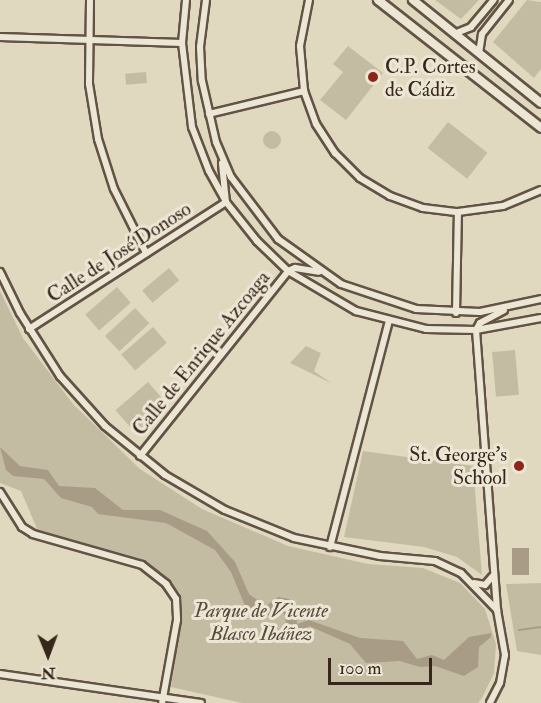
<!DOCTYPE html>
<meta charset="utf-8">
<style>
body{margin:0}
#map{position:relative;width:541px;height:703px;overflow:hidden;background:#e1d9bf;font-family:"IM FELL Double Pica",serif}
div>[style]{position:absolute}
.green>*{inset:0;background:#c4bba3;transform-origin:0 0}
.round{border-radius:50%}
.water>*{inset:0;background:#a89c87;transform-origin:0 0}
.stream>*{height:2px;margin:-1px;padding:0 1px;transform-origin:1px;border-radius:1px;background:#a89c87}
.roads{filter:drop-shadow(2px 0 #625344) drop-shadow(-2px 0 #625344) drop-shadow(0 2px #625344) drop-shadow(0 -2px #625344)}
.street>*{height:6px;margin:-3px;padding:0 3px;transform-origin:3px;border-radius:3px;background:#ece6d5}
.secondary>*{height:8px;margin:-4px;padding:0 4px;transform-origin:4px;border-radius:4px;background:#ece6d5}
.dots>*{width:16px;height:16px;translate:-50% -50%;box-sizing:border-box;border:3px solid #ece6d5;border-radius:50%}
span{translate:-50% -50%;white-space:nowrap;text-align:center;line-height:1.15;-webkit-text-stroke:6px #ece6d5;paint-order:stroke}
.poi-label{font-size:20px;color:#38261b}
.left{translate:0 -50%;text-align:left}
.right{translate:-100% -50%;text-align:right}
.street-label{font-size:20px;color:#38261b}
.park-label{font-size:20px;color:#5b4b3d;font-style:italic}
.north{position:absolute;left:18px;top:625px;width:60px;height:60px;-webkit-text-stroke:4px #ece6d5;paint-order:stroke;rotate:179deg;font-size:16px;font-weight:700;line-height:24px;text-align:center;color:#38261b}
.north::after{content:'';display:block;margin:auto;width:21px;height:27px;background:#38261b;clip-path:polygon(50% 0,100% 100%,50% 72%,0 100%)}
.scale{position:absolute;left:328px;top:658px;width:104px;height:27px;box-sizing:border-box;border:3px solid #38261b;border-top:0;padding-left:8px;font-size:18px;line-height:21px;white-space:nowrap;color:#38261b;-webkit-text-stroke:4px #ece6d5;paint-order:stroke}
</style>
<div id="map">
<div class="green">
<div style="clip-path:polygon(435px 0,479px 0,461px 19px)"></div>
<div style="clip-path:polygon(527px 0,541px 2px,541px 69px,534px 78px,493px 42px)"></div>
<div style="clip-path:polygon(348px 46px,383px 73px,346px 120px,320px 100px,343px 72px,333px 64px)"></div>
<div style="left:146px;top:72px;width:11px;height:21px;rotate:85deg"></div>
<div style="left:448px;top:122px;width:50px;height:33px;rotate:38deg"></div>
<div class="round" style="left:263px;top:131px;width:18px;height:18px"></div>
<div style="left:169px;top:268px;width:16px;height:35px;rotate:50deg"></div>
<div style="left:117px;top:287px;width:21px;height:42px;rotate:49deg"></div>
<div style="clip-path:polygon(0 291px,23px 338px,73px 404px,140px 469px,202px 509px,288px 546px,368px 564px,423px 568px,460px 583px,485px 609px,496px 644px,494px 673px,482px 698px,478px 703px,242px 703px,171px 687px,182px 606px,180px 593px,165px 576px,142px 560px,38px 531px,21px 491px,0 483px)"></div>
<div style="left:135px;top:308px;width:21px;height:41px;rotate:47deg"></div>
<div style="left:153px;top:327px;width:21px;height:42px;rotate:49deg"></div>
<div style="clip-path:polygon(306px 346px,321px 353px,314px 371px,331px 383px,290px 363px)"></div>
<div style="left:515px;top:350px;width:45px;height:23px;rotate:85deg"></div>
<div style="left:148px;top:382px;width:30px;height:43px;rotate:49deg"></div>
<div style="clip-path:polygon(363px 451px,473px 466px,482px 575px,457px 557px,424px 547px,344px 537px)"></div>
<div style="clip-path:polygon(541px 583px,541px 655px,517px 651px,506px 584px)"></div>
</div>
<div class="water">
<div style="clip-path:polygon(0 447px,20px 466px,48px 470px,59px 486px,95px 488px,123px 510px,160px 510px,207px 531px,235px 562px,249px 594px,266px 606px,278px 597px,289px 599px,296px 610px,297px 624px,309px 620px,360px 638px,403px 641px,417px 659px,432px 655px,444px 660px,469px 637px,491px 633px,491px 637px,479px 647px,478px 667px,464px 676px,435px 666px,420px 667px,400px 661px,366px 663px,350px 644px,309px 626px,294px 635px,288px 631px,284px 614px,279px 612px,264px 618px,248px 613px,231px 572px,215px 550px,166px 523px,98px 514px,92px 507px,61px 498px,44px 479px,13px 476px,6px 470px)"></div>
<div style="left:512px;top:548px;width:17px;height:27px"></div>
</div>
<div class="stream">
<div style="left:519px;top:630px;width:22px;rotate:-8deg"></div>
</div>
<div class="roads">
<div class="street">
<div style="left:90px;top:0;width:84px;rotate:90.7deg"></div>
<div style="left:89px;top:84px;width:56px;rotate:80.7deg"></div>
<div style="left:98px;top:139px;width:52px;rotate:72.3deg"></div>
<div style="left:114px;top:189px;width:72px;rotate:63.4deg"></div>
<div style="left:186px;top:0;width:43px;rotate:95.3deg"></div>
<div style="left:182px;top:43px;width:85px;rotate:83.2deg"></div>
<div style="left:192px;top:127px;width:47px;rotate:68.9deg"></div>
<div style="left:209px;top:171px;width:35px;rotate:61deg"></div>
<div style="left:226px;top:202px;width:50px;rotate:51.5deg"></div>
<div style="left:257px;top:241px;width:43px;rotate:44.1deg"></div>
<div style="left:288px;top:271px;width:79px;rotate:30.5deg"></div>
<div style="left:356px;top:311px;width:72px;rotate:14.4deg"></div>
<div style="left:426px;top:329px;width:50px;rotate:1.1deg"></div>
<div style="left:476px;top:330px;width:66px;rotate:-10.5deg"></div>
<div style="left:206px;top:0;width:47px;rotate:97.3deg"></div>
<div style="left:200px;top:47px;width:34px;rotate:87deg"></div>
<div style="left:202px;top:81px;width:63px;rotate:77.1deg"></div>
<div style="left:216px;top:142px;width:38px;rotate:67deg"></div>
<div style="left:231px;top:177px;width:78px;rotate:52.8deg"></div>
<div style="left:278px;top:239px;width:77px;rotate:35.5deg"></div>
<div style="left:341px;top:284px;width:79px;rotate:18.4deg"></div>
<div style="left:416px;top:309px;width:64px;rotate:2.7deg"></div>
<div style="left:480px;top:312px;width:62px;rotate:-12deg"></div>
<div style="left:309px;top:0;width:47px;rotate:101.1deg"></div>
<div style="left:300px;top:46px;width:45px;rotate:84.9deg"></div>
<div style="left:304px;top:91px;width:35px;rotate:70deg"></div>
<div style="left:316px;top:124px;width:35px;rotate:57deg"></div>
<div style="left:335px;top:153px;width:35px;rotate:45deg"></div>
<div style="left:360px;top:178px;width:35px;rotate:31deg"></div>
<div style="left:390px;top:196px;width:35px;rotate:20deg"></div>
<div style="left:423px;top:208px;width:35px;rotate:7deg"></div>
<div style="left:458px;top:212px;width:45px;rotate:-7.6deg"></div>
<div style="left:503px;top:206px;width:41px;rotate:-22.8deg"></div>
<div style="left:454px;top:34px;width:18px;rotate:-22deg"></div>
<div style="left:471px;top:27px;width:35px;rotate:-50deg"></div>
<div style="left:0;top:37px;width:182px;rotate:1.9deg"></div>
<div style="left:479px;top:53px;width:19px;rotate:-81deg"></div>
<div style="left:482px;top:34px;width:43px;rotate:-51.5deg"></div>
<div style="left:209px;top:114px;width:98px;rotate:-13.6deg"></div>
<div style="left:0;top:272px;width:46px;rotate:64deg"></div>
<div style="left:20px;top:313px;width:75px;rotate:57.6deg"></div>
<div style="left:60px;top:376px;width:67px;rotate:48deg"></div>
<div style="left:105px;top:426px;width:77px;rotate:39.2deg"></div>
<div style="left:165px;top:475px;width:69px;rotate:30.3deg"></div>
<div style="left:225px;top:510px;width:74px;rotate:22.1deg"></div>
<div style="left:294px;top:538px;width:88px;rotate:11.8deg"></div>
<div style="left:380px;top:556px;width:55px;rotate:5.2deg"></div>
<div style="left:435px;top:561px;width:29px;rotate:25deg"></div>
<div style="left:461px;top:573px;width:52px;rotate:45.8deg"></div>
<div style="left:456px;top:313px;width:101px;rotate:-88.9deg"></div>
<div style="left:29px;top:329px;width:234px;rotate:-32.8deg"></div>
<div style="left:226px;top:202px;width:39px;rotate:-96deg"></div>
<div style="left:476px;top:330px;width:281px;rotate:85.7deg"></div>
<div style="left:497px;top:610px;width:46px;rotate:79.9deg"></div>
<div style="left:505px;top:655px;width:28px;rotate:100deg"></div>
<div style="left:500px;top:683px;width:22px;rotate:117deg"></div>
<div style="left:476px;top:330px;width:8px;rotate:-60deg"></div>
<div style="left:480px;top:323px;width:27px;rotate:-28deg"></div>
<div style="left:140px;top:456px;width:237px;rotate:-51.3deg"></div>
<div style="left:288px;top:271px;width:8px;rotate:-23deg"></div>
<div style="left:295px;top:268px;width:24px;rotate:9deg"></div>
<div style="left:0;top:492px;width:41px;rotate:57.8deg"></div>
<div style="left:22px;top:527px;width:13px;rotate:32deg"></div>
<div style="left:33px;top:534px;width:113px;rotate:15.9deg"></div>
<div style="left:142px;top:565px;width:31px;rotate:38deg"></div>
<div style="left:166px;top:584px;width:18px;rotate:56deg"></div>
<div style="left:176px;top:599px;width:21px;rotate:87deg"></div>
<div style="left:177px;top:620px;width:84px;rotate:100.2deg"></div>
<div style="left:330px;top:547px;width:234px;rotate:-75.4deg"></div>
<div style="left:474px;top:583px;width:11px;rotate:10deg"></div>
<div style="left:485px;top:585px;width:11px;rotate:-49deg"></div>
<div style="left:0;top:674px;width:203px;rotate:8.2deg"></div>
</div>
<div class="secondary">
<div style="left:378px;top:0;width:207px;rotate:38.1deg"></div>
<div style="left:413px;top:0;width:164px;rotate:38.8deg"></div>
</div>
</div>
<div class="dots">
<div style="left:373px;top:77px;background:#8f2418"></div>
<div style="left:519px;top:466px;background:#8f2418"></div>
</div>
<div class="poi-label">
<span class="left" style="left:385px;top:78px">C.P. Cortes<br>de Cádiz</span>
<span class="right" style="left:507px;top:466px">St. George's<br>School</span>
</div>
<div class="street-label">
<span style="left:119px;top:252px;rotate:-33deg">Calle de José Donoso</span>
<span style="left:201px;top:353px;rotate:-51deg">Calle de Enrique Azcoaga</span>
</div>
<div class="park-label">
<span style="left:261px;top:622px">Parque de Vicente<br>Blasco Ibáñez</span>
</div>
<div class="north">N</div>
<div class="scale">100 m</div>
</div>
